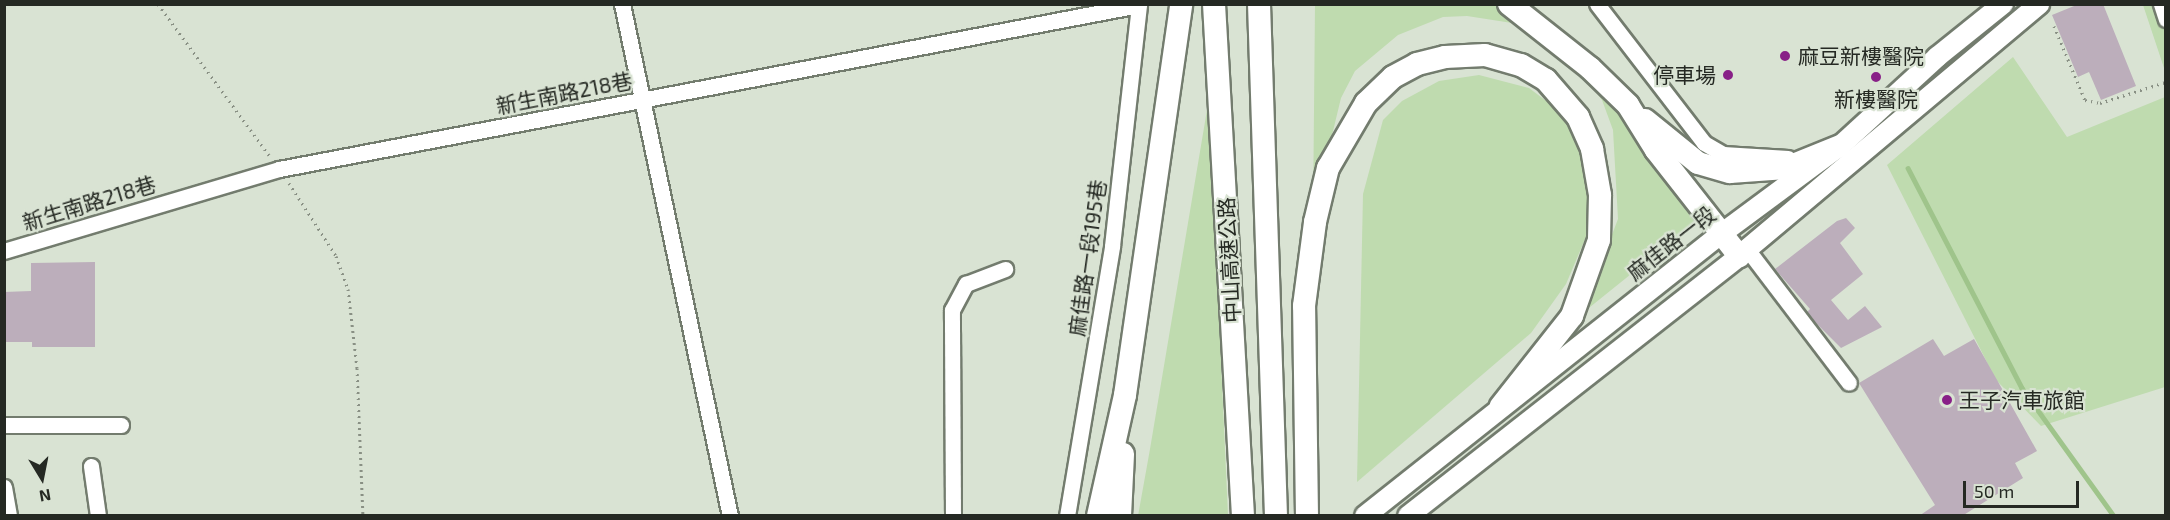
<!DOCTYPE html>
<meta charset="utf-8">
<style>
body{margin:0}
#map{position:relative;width:2170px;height:520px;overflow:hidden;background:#d9e3d3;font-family:"Exo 2","Noto Sans TC",sans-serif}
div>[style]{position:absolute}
.green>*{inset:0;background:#bfdbaf}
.stream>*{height:4.5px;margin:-2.25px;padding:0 2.25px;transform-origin:2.25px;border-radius:2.25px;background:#9fc48b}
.building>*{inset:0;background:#bcaebb}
.path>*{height:3px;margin-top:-1.5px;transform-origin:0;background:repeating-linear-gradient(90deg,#899084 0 1.5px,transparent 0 6px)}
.roads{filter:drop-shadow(2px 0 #737c6e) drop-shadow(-2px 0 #737c6e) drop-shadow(0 2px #737c6e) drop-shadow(0 -2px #737c6e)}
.minor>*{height:15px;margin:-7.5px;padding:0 7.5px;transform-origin:7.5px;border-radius:7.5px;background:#fff}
.major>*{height:20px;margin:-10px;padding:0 10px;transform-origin:10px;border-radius:10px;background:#fff}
.highway>*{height:22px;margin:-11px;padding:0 11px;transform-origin:11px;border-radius:11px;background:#fff}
.dots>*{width:16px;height:16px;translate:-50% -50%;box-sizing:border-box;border:3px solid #d9e3d3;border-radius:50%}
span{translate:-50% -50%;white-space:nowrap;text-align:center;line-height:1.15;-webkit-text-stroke:4.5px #d9e3d3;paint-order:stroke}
.poi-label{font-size:21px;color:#252923}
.left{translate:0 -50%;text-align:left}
.right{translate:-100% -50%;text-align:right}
.street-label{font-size:21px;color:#252923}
.frame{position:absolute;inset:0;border:6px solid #252923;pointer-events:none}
.north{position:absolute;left:12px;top:448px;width:60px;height:60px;-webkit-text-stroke:4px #d9e3d3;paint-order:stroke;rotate:170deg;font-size:16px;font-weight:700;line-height:24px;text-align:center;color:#252923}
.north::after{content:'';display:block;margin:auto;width:21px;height:27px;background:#252923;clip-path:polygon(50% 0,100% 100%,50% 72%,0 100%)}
.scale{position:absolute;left:1963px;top:481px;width:116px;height:27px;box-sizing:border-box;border:3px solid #252923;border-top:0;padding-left:8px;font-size:18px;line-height:21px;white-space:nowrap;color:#252923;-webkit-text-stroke:4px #d9e3d3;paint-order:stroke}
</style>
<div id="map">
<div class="green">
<div style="clip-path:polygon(1315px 4px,1511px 5px,1566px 41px,1707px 213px,1549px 340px,1595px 279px,1618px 219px,1613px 130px,1602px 100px,1574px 63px,1537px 34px,1512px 23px,1467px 16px,1443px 17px,1398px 35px,1355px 71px,1341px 98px,1313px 214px)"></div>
<div style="clip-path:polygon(2143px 5px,2165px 5px,2165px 71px)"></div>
<div style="clip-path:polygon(2013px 57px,2067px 137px,2165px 97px,2165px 387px,2041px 426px,1996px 380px,1887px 165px)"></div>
<div style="clip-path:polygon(1479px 75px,1529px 88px,1562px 113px,1585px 148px,1594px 197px,1586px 237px,1566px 284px,1531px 333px,1357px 482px,1363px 194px,1383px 120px,1402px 101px,1439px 81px)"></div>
<div style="clip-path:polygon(1209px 98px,1228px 515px,1138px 516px,1150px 449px)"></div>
</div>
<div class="stream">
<div style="left:1908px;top:168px;width:248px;rotate:62.6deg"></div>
<div style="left:2022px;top:388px;width:158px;rotate:54.3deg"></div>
</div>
<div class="building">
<div style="clip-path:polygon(2079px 4px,2103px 4px,2136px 86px,2101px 100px,2089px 72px,2078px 77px,2052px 15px)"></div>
<div style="clip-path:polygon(1846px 218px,1855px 228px,1840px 243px,1863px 274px,1831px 300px,1848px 320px,1865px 306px,1882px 327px,1841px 348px,1815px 322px,1807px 312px,1810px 309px,1775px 269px,1837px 221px)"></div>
<div style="clip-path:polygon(95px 262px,95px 347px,32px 347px,32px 342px,4px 342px,4px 292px,31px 291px,31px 263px)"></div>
<div style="clip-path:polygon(1933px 339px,1944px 356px,1974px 339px,2037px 451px,2015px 463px,2023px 478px,1962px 516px,1919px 516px,1935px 505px,1859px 383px)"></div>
</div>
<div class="path">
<div style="left:158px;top:4px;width:191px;rotate:53.7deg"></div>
<div style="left:2054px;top:26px;width:80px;rotate:67.3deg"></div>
<div style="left:2085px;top:100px;width:15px;rotate:11deg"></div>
<div style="left:2100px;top:103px;width:69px;rotate:-17.7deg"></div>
<div style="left:289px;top:183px;width:87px;rotate:57.2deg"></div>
<div style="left:336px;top:256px;width:35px;rotate:70deg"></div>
<div style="left:348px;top:289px;width:80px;rotate:83.5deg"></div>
<div style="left:357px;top:368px;width:148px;rotate:87.7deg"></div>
</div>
<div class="roads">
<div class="minor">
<div style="left:622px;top:4px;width:523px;rotate:78.09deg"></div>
<div style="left:1597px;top:4px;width:175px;rotate:52.4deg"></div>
<div style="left:1704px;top:143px;width:22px;rotate:30deg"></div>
<div style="left:1723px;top:154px;width:65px;rotate:3.5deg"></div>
<div style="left:2161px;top:4px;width:16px;rotate:72deg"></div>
<div style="left:1747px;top:249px;width:168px;rotate:52.7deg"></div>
<div style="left:4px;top:251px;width:287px;rotate:-16.6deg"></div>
<div style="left:279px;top:169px;width:875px;rotate:-10.8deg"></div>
<div style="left:4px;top:425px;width:117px"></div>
<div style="left:91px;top:466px;width:50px;rotate:82deg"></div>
<div style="left:4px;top:487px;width:29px;rotate:80deg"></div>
<div style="left:953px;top:516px;width:206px;rotate:-90.3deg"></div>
<div style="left:952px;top:310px;width:30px;rotate:-62deg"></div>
<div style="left:966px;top:284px;width:42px;rotate:-21deg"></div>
<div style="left:1067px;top:516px;width:274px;rotate:-80.5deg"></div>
<div style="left:1112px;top:246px;width:244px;rotate:-83.6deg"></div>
</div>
<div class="major">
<div style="left:1365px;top:516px;width:454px;rotate:-38.4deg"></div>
<div style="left:1721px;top:234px;width:148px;rotate:-36.5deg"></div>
<div style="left:1840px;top:146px;width:132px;rotate:-42.5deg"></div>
<div style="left:1937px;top:57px;width:85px;rotate:-38.8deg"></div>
<div style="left:1408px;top:516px;width:421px;rotate:-38.1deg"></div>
<div style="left:1739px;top:256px;width:392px;rotate:-40deg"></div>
</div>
<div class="highway">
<div style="left:1214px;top:4px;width:513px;rotate:86.76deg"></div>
<div style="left:1259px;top:4px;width:512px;rotate:88.1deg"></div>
<div style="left:1509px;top:4px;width:103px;rotate:38.3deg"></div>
<div style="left:1590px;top:68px;width:53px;rotate:44.2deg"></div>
<div style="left:1628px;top:105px;width:53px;rotate:58.1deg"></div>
<div style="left:1656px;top:150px;width:135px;rotate:51.9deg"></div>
<div style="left:1645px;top:120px;width:68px;rotate:39.1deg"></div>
<div style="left:1698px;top:163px;width:33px;rotate:16deg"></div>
<div style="left:1730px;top:172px;width:56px;rotate:-4.1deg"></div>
<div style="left:1786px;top:168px;width:58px;rotate:-22.2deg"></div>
<div style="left:1098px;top:516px;width:124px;rotate:-77.4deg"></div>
<div style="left:1125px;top:395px;width:395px;rotate:-81.8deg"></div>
<div style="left:1120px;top:516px;width:62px;rotate:-87.2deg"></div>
<div style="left:1307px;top:516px;width:210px;rotate:-90.8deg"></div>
<div style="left:1304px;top:306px;width:85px;rotate:-82.5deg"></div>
<div style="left:1315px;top:222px;width:56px;rotate:-76.5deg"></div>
<div style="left:1328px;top:168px;width:75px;rotate:-59.7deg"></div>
<div style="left:1366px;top:103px;width:37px;rotate:-44deg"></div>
<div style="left:1393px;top:77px;width:27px;rotate:-28deg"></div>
<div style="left:1417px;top:64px;width:29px;rotate:-14deg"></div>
<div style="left:1445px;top:57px;width:40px;rotate:-2.9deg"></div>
<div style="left:1485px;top:55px;width:37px;rotate:16deg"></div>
<div style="left:1521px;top:65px;width:29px;rotate:31deg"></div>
<div style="left:1546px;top:80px;width:49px;rotate:49.1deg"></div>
<div style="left:1578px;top:117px;width:35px;rotate:66deg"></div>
<div style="left:1592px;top:149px;width:47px;rotate:80.1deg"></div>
<div style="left:1600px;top:195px;width:45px;rotate:91.3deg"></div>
<div style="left:1599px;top:240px;width:81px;rotate:109.6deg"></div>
<div style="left:1572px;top:316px;width:115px;rotate:128.3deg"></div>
</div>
</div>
<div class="dots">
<div style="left:1785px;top:56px;background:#882087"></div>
<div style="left:1728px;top:75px;background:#882087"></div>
<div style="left:1876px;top:77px;background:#882087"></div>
<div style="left:1947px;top:400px;background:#882087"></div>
</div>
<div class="poi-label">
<span class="left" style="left:1798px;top:56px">麻豆新樓醫院</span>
<span class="right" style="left:1716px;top:75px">停車場</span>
<span style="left:1876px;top:99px">新樓醫院</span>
<span class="left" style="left:1959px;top:400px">王子汽車旅館</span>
</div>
<div class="street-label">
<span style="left:564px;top:93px;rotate:-11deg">新生南路218巷</span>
<span style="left:89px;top:203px;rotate:-17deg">新生南路218巷</span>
<span style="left:1671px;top:243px;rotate:-38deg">麻佳路一段</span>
<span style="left:1087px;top:258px;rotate:-82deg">麻佳路一段195巷</span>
<span style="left:1229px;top:260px;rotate:-93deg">中山高速公路</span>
</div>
<div class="frame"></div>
<div class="north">N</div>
<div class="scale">50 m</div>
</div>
